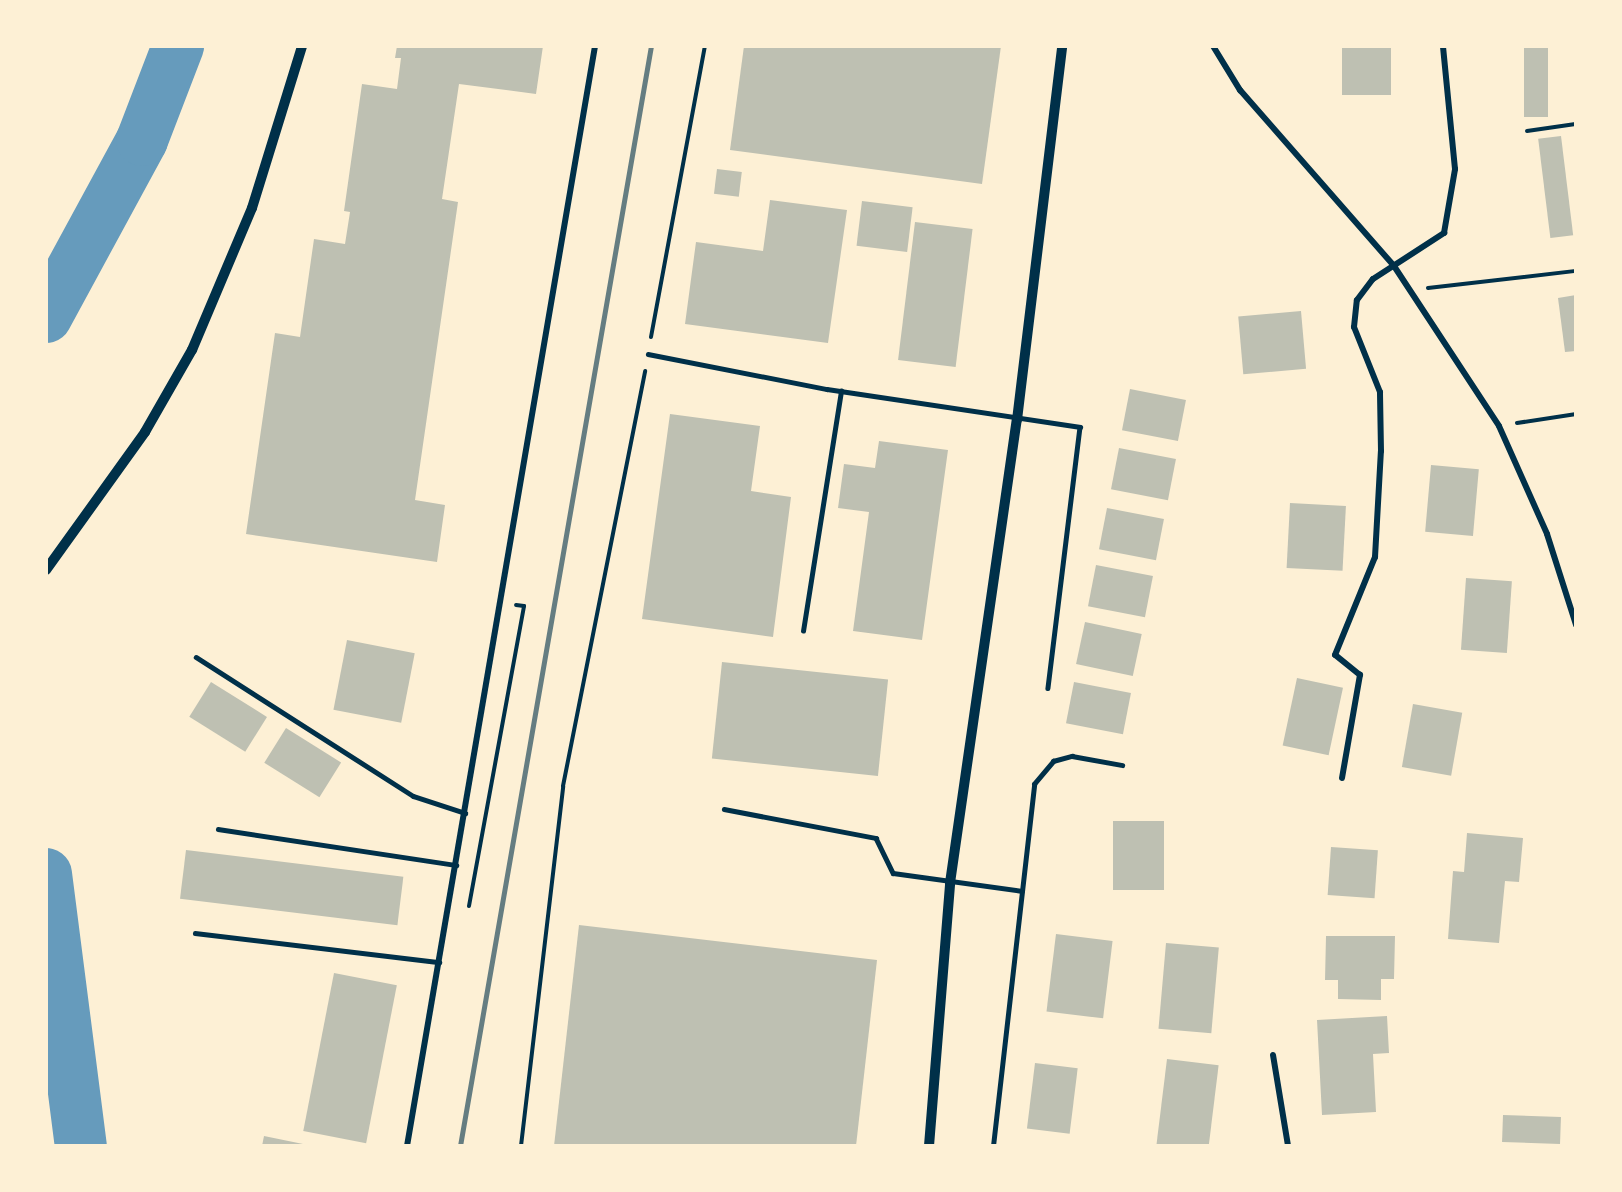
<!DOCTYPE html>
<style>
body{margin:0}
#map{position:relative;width:1622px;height:1192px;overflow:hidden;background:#fdf0d5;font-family:"Nunito Sans",sans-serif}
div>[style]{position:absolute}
.river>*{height:52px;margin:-26px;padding:0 26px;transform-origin:26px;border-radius:26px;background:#669bbc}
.building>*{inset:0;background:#bec0b2;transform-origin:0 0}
.path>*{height:4px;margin:-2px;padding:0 2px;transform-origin:2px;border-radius:2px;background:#003049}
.service>*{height:4.5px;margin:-2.25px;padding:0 2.25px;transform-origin:2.25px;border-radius:2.25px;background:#003049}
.minor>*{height:6px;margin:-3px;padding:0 3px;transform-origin:3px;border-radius:3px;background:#003049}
.tertiary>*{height:10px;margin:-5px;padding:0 5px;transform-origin:5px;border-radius:5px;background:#003049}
.rail>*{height:4.5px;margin:-2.25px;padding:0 2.25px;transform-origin:2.25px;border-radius:2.25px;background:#657d81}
span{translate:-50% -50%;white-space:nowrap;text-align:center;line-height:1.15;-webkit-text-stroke:4.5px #fdf0d5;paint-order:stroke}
.frame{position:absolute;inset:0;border:48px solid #fdf0d5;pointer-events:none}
</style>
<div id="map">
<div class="river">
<div style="left:46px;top:317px;width:201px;rotate:-61.5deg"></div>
<div style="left:142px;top:140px;width:101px;rotate:-69deg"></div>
<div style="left:46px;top:874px;width:274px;rotate:82.7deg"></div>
</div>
<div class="building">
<div style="clip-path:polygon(397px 46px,543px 46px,536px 94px,459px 84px,442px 199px,458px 202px,415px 500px,445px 505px,437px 562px,246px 534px,275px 333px,300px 337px,314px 239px,345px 244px,350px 212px,344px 211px,362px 84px,397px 89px,401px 58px,395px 58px)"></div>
<div style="clip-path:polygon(744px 46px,1001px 46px,982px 184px,730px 150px)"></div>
<div style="left:1342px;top:46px;width:49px;height:49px"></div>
<div style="left:1524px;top:46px;width:24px;height:71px"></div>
<div style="left:1561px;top:136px;width:100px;height:23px;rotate:83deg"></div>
<div style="left:717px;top:169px;width:25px;height:25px;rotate:7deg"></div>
<div style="clip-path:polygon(770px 200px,847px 210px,828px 343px,685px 324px,696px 242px,763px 251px)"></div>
<div style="left:862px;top:201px;width:51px;height:45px;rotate:7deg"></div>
<div style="left:915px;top:222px;width:58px;height:139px;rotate:7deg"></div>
<div style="clip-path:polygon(1576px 295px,1576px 351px,1565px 352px,1558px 298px)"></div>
<div style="left:1301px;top:311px;width:58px;height:63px;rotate:85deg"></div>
<div style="left:1130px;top:389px;width:57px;height:42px;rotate:11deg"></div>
<div style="clip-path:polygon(670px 414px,760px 426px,751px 491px,791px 497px,773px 637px,642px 619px)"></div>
<div style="clip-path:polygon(879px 441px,948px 450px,922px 640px,853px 631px,869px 512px,838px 508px,844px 464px,875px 468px)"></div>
<div style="left:1119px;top:448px;width:58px;height:42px;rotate:11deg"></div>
<div style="left:1431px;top:465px;width:48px;height:67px;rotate:5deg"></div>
<div style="left:1290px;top:503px;width:56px;height:65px;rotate:3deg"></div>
<div style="left:1107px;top:508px;width:58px;height:42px;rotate:11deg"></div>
<div style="left:1096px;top:565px;width:58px;height:42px;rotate:11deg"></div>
<div style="left:1466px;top:578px;width:46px;height:72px;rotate:4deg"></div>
<div style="left:1085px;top:622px;width:58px;height:43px;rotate:12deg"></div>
<div style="left:347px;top:640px;width:69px;height:71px;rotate:11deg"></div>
<div style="left:722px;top:662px;width:167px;height:97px;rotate:6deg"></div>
<div style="left:1297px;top:678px;width:47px;height:69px;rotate:12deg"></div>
<div style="left:211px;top:682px;width:66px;height:41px;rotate:32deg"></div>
<div style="left:1074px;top:682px;width:58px;height:42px;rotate:11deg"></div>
<div style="left:1413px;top:704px;width:50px;height:64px;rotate:10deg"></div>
<div style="left:286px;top:728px;width:65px;height:41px;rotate:32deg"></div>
<div style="left:1113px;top:821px;width:51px;height:69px"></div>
<div style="clip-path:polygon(1467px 833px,1523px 838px,1519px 882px,1505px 881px,1499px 943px,1448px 939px,1453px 871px,1464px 872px)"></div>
<div style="left:1331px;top:847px;width:47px;height:48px;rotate:4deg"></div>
<div style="left:186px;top:850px;width:219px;height:49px;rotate:7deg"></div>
<div style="clip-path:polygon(579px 925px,877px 960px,856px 1146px,554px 1146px)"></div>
<div style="left:1056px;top:934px;width:57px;height:78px;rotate:7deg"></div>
<div style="clip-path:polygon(1326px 936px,1395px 936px,1394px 979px,1381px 979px,1381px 1000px,1338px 999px,1338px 980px,1325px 980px)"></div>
<div style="left:1166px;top:943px;width:53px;height:86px;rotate:5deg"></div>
<div style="left:334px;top:973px;width:64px;height:161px;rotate:11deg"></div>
<div style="clip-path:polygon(1387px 1016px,1389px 1053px,1373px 1054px,1376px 1112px,1322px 1115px,1317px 1020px)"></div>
<div style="left:1167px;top:1059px;width:52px;height:87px;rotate:7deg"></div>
<div style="left:1035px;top:1063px;width:43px;height:66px;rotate:7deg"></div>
<div style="left:1503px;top:1115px;width:58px;height:27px;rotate:2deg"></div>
<div style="clip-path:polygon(264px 1136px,303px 1144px,303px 1146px,262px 1146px)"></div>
</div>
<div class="path">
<div style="left:1527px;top:131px;width:49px;rotate:-8.1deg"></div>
<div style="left:1428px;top:288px;width:149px;rotate:-6.6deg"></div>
<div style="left:651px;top:337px;width:296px;rotate:-79.5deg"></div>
<div style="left:1517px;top:423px;width:60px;rotate:-8.7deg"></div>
<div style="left:469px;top:906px;width:305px;rotate:-79.6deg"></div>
<div style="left:524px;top:606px;width:8px;rotate:-173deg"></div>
<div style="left:521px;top:1146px;width:362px;rotate:-83.3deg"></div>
<div style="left:563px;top:786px;width:423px;rotate:-78.8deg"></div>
</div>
<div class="service">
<div style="left:648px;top:354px;width:182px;rotate:11.1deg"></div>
<div style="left:827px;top:389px;width:256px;rotate:8.5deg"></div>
<div style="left:1080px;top:427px;width:263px;rotate:97deg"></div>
<div style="left:803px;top:631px;width:243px;rotate:-81deg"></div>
<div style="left:196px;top:657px;width:258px;rotate:32.6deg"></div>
<div style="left:413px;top:796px;width:55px;rotate:18.1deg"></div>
<div style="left:724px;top:809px;width:155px;rotate:10.8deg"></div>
<div style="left:876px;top:838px;width:39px;rotate:64deg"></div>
<div style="left:893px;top:873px;width:130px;rotate:7.9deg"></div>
<div style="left:218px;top:829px;width:241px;rotate:8.6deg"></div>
<div style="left:195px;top:933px;width:246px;rotate:6.8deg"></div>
<div style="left:993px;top:1146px;width:364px;rotate:-83.5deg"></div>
<div style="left:1034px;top:784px;width:30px;rotate:-50deg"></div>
<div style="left:1053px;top:761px;width:20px;rotate:-15deg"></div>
<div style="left:1072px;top:756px;width:51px;rotate:10.2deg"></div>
</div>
<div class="minor">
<div style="left:1213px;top:46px;width:52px;rotate:58.5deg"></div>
<div style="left:1240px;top:90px;width:234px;rotate:48.8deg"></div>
<div style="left:1394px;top:266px;width:191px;rotate:56.7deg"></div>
<div style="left:1499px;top:426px;width:118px;rotate:66deg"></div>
<div style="left:1547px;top:534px;width:96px;rotate:72.3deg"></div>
<div style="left:1342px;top:778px;width:105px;rotate:-80.1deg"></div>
<div style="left:1360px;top:675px;width:32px;rotate:-141deg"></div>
<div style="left:1335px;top:655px;width:106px;rotate:-67.8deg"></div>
<div style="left:1375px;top:557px;width:106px;rotate:-86.8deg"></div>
<div style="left:1381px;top:451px;width:59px;rotate:-91deg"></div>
<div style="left:1380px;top:392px;width:70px;rotate:-111.8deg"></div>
<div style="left:1354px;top:327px;width:27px;rotate:-84deg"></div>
<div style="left:1357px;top:300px;width:26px;rotate:-53deg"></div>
<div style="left:1373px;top:279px;width:85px;rotate:-32.9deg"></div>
<div style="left:1444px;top:233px;width:65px;rotate:-80.2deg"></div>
<div style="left:1455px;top:169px;width:124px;rotate:-95.6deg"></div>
<div style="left:1273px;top:1055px;width:92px;rotate:80.6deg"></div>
<div style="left:407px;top:1146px;width:1116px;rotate:-80.3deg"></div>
</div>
<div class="tertiary">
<div style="left:46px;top:570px;width:170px;rotate:-54.3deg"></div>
<div style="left:145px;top:432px;width:95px;rotate:-60.2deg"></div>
<div style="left:192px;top:350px;width:154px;rotate:-67.1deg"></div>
<div style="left:252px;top:208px;width:170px;rotate:-72.8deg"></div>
<div style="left:929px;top:1146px;width:264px;rotate:-85.4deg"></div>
<div style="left:950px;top:883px;width:468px;rotate:-81.8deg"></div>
<div style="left:1017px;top:420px;width:377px;rotate:-83.1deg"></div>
</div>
<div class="rail">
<div style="left:460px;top:1146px;width:1116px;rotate:-80.15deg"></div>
</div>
<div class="frame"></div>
</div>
